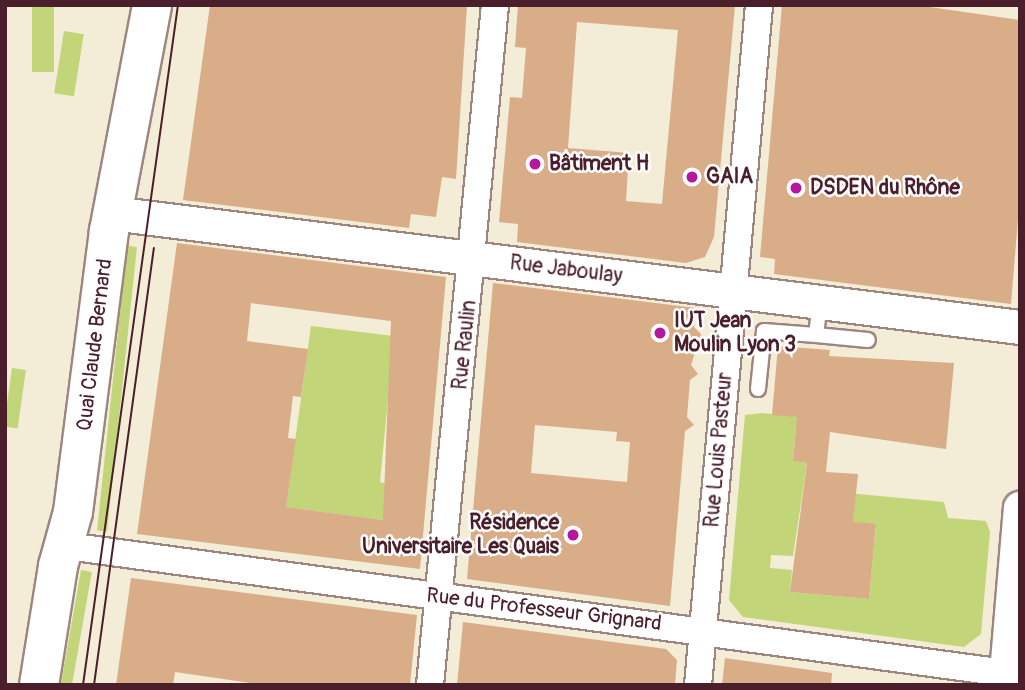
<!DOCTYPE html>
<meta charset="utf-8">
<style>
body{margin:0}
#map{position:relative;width:1025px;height:690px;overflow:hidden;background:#f3ecd6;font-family:Pangolin,sans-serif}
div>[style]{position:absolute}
.green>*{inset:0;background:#c2d578;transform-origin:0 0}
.building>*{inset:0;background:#d8ad88}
.roads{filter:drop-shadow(2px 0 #9e8680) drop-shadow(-2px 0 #9e8680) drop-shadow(0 2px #9e8680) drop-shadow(0 -2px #9e8680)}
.service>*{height:14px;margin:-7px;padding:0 7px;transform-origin:7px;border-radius:7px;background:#fff}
.minor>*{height:26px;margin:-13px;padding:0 13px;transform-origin:13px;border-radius:13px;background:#fff}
.tertiary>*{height:33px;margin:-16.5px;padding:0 16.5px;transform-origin:16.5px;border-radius:16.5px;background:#fff}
.primary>*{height:38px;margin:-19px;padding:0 19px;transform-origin:19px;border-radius:19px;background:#fff}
.tram>*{height:2px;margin:-1px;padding:0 1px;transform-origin:1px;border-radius:1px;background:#4a1f2b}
.dots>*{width:19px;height:19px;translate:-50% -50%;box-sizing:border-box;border:4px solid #fff;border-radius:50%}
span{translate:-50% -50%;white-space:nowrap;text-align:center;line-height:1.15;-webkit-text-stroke:5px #fff;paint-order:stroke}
.poi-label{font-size:21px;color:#4a1f2b;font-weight:700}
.left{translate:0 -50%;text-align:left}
.right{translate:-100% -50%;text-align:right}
.street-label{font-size:21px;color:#4a1f2b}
.frame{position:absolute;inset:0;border:7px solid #4a1f2b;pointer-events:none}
</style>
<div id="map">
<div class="green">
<div style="left:32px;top:5px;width:22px;height:67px"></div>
<div style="left:64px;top:31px;width:20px;height:63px;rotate:9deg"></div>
<div style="left:127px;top:246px;width:10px;height:286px;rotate:6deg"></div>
<div style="clip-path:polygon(311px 326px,394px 336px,380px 482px,388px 484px,392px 511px,382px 520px,286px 507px)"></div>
<div style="left:12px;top:368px;width:14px;height:59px;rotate:8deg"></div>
<div style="clip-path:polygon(762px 413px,810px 418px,796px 428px,793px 461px,807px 463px,793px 556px,771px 555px,770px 568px,792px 570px,790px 592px,869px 599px,876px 525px,844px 522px,847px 493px,944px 502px,948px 518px,986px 521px,990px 532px,981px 634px,964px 647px,743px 617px,729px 600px,745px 415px)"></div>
<div style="left:81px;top:570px;width:11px;height:116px;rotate:10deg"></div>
</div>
<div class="building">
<div style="clip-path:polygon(210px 5px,467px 5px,456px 179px,442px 177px,436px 217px,411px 214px,409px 228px,183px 200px)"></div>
<div style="clip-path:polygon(evenodd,518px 5px,735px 5px,714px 237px,705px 257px,686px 263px,517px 242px,518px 224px,499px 222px,510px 97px,522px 98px,526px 48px,515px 47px,518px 5px,577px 22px,678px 30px,662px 204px,626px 201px,629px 153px,568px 148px,577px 22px)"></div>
<div style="clip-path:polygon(782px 5px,916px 5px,1020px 20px,1020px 195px,1011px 304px,774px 274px,775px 259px,760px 257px)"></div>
<div style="clip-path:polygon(evenodd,177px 243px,446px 277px,420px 569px,137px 534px,177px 243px,251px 303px,391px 321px,383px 520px,286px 507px,296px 439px,288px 438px,293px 396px,301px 397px,308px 349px,247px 341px,251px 303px)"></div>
<div style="clip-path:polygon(evenodd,493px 283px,696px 308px,694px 327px,701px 334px,691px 365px,698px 374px,690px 380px,687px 417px,694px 425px,685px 431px,670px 606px,467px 579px,493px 283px,535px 425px,617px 432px,616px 441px,630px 442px,627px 482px,531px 473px,535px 425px)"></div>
<div style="clip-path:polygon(778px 346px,830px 350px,829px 356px,954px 363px,946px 449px,830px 432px,826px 472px,858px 474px,853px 522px,876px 524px,869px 599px,790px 592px,807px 463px,793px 461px,797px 417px,772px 415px)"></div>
<div style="clip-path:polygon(131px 578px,417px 615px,410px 685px,265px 685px,175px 672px,173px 685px,116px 685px)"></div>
<div style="clip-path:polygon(463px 622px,666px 649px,677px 660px,675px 685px,457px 685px)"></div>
<div style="clip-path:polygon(725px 658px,832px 673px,831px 685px,722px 685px)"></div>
</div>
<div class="roads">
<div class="service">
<div style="left:816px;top:335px;width:52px;rotate:5.5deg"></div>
<div style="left:758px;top:389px;width:58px;rotate:-84.1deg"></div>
<div style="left:764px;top:331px;width:52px;rotate:4.4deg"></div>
<div style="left:816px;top:335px;width:34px;rotate:-83deg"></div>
</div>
<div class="minor">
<div style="left:67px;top:546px;width:962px;rotate:7.71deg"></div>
<div style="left:430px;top:685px;width:683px;rotate:-84.54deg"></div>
<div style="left:698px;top:685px;width:683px;rotate:-84.87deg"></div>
</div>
<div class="tertiary">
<div style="left:112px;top:213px;width:915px;rotate:7.16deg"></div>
<div style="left:1005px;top:685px;width:178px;rotate:-85.2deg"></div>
</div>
<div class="primary">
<div style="left:39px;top:685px;width:121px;rotate:-80.9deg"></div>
<div style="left:58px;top:566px;width:56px;rotate:-74.5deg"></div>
<div style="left:73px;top:512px;width:283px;rotate:-82.7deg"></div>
<div style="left:109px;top:231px;width:230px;rotate:-79.2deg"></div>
</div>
</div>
<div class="tram">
<div style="left:83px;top:685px;width:687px;rotate:-82.05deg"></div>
<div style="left:94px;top:685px;width:441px;rotate:-82.2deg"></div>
</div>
<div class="dots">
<div style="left:535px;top:164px;background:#b5179e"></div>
<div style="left:692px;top:177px;background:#b5179e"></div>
<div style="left:796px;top:188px;background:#b5179e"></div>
<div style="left:660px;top:333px;background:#b5179e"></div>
<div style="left:573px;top:535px;background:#b5179e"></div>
</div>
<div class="poi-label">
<span class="left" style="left:549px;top:164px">Bâtiment H</span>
<span class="left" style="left:706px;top:177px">GAIA</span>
<span class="left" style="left:810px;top:188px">DSDEN du Rhône</span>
<span class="left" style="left:674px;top:333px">IUT Jean<br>Moulin Lyon 3</span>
<span class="right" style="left:559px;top:535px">Résidence<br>Universitaire Les Quais</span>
</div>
<div class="street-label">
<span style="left:566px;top:270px;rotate:7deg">Rue Jaboulay</span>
<span style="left:95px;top:345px;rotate:-83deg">Quai Claude Bernard</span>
<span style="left:465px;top:345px;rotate:-84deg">Rue Raulin</span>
<span style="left:719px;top:450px;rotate:-85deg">Rue Louis Pasteur</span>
<span style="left:544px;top:610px;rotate:7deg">Rue du Professeur Grignard</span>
</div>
<div class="frame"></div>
</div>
